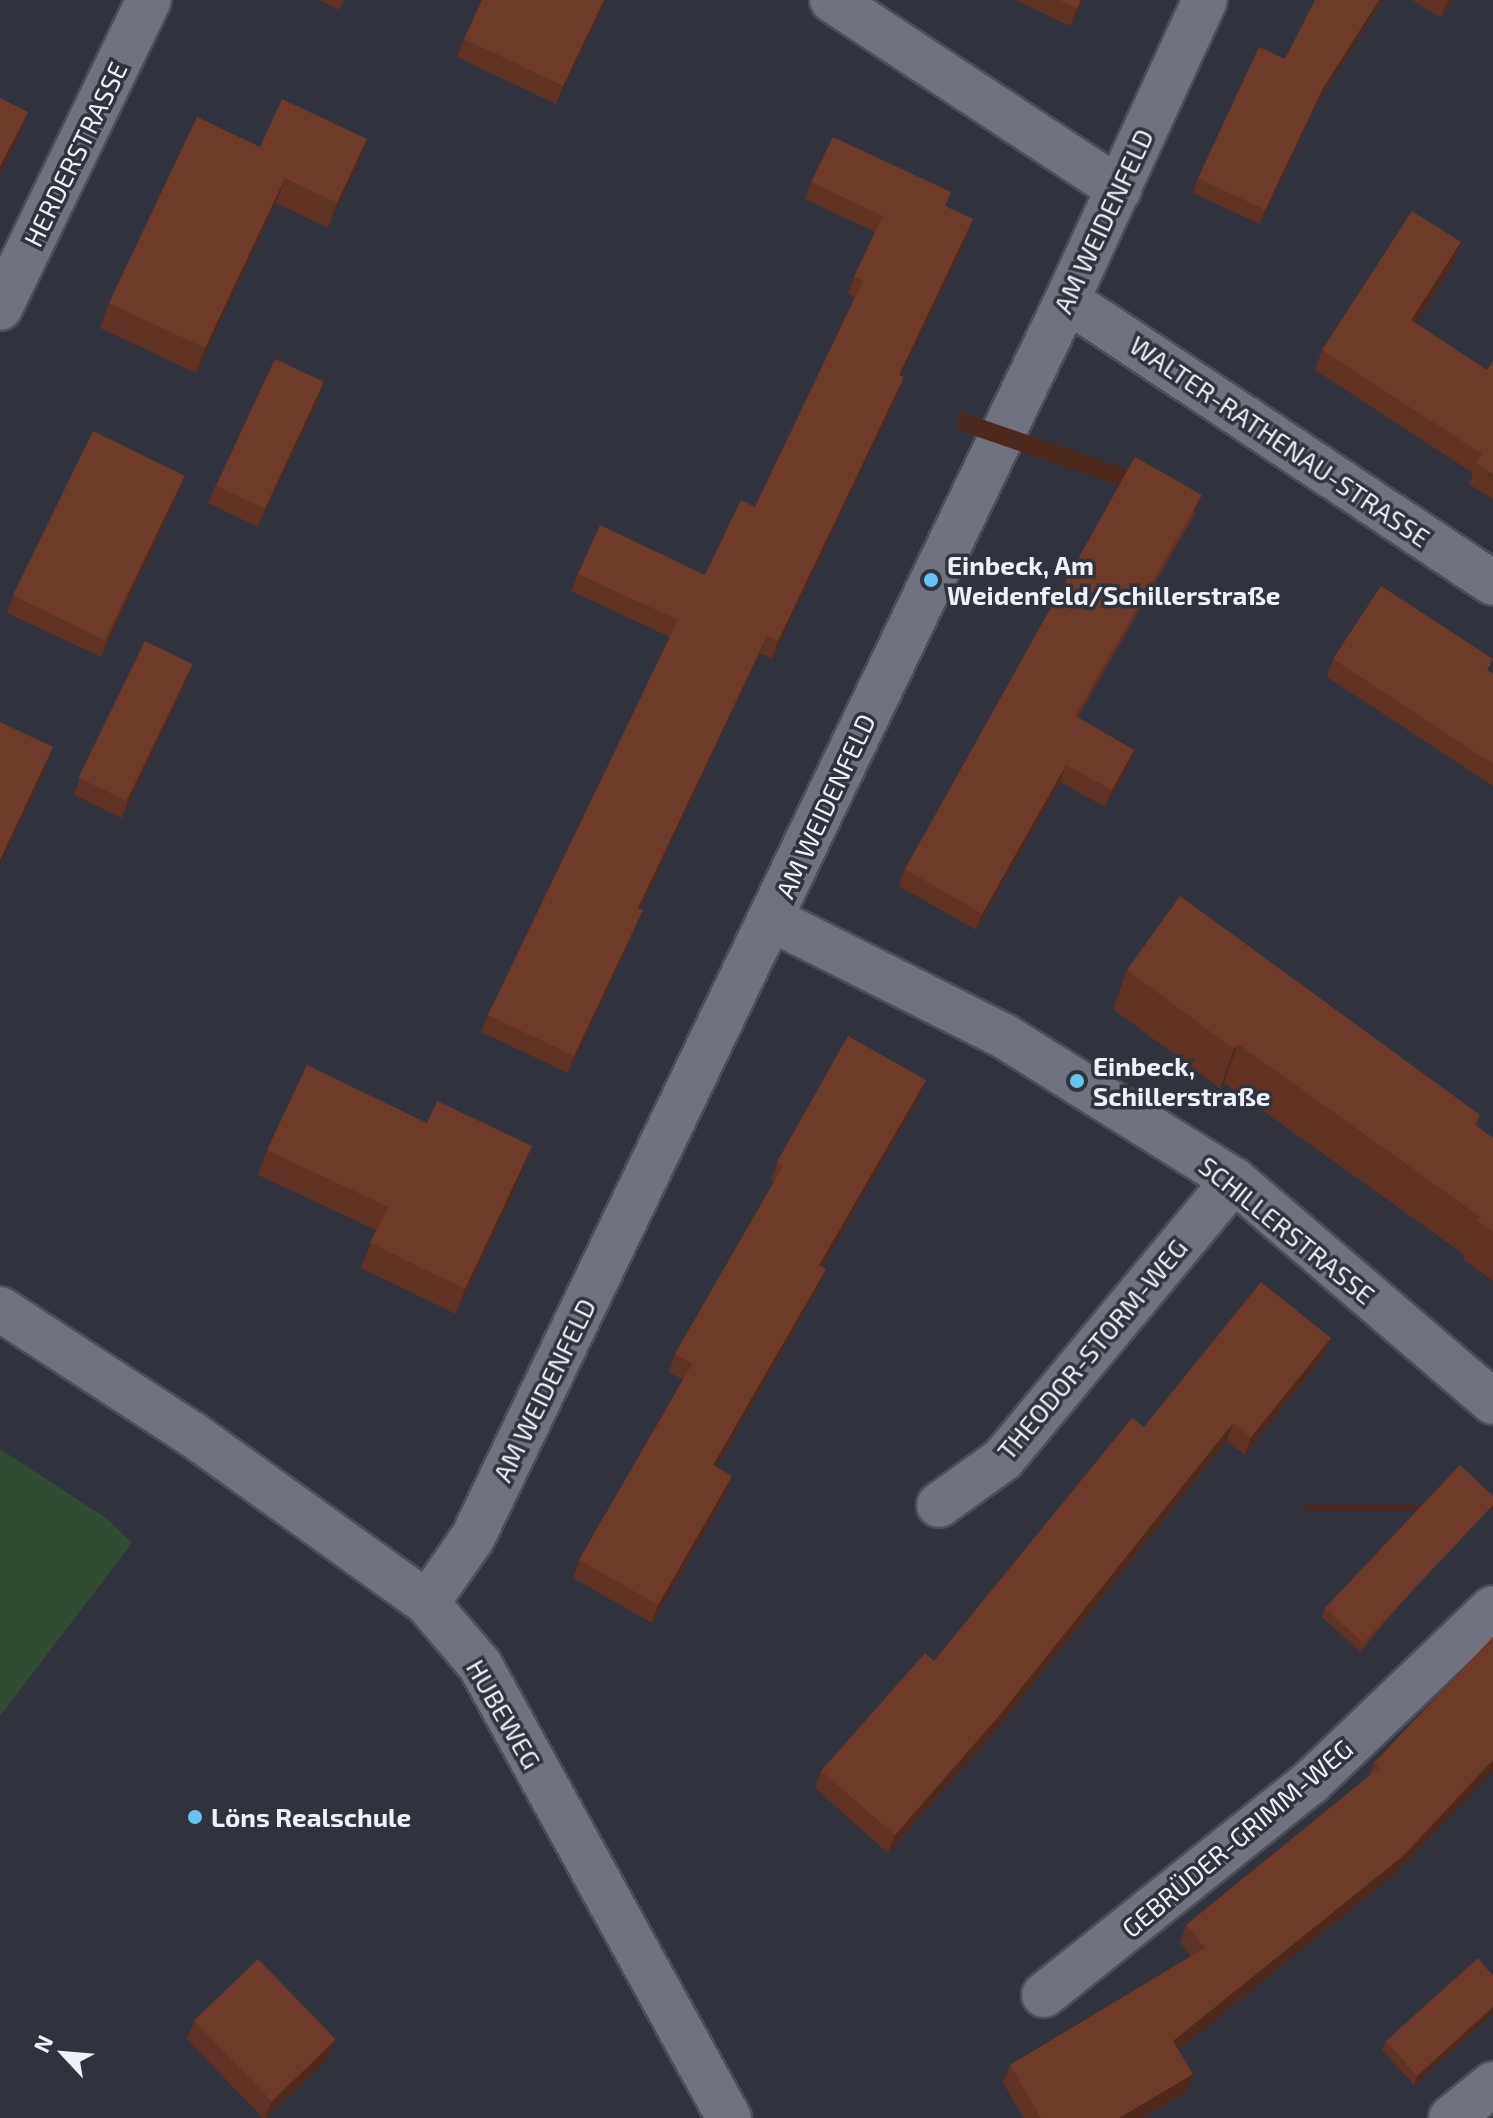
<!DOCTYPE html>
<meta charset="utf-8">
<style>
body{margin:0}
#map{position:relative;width:1493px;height:2118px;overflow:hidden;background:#30333d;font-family:"Exo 2",sans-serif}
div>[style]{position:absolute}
.green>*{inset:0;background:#314c33}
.roads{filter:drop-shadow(2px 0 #4c4e57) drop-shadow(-2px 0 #4c4e57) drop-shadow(0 2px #4c4e57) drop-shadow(0 -2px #4c4e57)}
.minor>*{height:44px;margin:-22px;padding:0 22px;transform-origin:22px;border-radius:22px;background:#70737f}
.wall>*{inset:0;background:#5f3224}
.shaded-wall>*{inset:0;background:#4d291d;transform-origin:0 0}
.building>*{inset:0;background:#6e3a2a;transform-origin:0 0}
.dots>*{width:22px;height:22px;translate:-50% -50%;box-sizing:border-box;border:4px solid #30333d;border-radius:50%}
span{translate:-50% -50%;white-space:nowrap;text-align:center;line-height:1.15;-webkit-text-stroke:7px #30333d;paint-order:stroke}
.street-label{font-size:26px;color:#eff1f8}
.poi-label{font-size:26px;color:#eff1f8;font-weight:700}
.left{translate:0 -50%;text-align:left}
.north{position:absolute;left:24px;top:2014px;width:80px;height:80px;-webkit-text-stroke:6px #30333d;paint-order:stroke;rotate:296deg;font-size:22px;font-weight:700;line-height:32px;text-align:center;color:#eff1f8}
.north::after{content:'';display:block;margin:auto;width:28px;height:36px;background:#eff1f8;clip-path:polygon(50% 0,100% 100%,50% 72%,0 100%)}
</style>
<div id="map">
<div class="green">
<div style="clip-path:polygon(0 1449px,106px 1518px,132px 1543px,0 1716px)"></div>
</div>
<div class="roads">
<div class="minor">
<div style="left:832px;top:0;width:344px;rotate:33.4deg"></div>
<div style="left:1067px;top:300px;width:511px;rotate:33.6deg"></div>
<div style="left:0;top:308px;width:342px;rotate:-64.2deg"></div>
<div style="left:771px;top:919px;width:261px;rotate:26.7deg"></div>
<div style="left:1004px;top:1036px;width:271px;rotate:32.1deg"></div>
<div style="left:1234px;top:1180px;width:341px;rotate:40.6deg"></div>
<div style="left:0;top:1309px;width:229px;rotate:33.1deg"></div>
<div style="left:192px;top:1434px;width:289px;rotate:35.7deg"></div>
<div style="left:427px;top:1603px;width:82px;rotate:49.5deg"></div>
<div style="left:480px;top:1665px;width:517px;rotate:61.2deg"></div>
<div style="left:939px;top:1505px;width:79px;rotate:-35.7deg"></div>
<div style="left:1003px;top:1459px;width:362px;rotate:-50.4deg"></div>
<div style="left:427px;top:1603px;width:80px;rotate:-55.1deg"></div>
<div style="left:473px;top:1537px;width:1372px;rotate:-64.35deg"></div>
<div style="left:1067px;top:300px;width:330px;rotate:-65.3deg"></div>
<div style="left:1044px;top:1995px;width:340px;rotate:-38.6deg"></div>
<div style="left:1310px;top:1783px;width:253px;rotate:-43.7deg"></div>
<div style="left:1451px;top:2118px;width:54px;rotate:-39deg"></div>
</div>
</div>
<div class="wall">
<div style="clip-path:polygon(319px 0,344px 0,339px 10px)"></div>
<div style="clip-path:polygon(482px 0,605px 0,556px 104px,457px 57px,464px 39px)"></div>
<div style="clip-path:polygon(1016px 0,1083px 0,1070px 26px)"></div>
<div style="clip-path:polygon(1315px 0,1383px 0,1318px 102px,1260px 224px,1193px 193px,1198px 178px,1285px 59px)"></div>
<div style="clip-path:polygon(1412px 0,1453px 0,1441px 18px)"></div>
<div style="clip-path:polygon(260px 147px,358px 164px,328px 228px,276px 203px,196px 373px,100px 328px,109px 303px)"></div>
<div style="clip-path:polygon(811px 182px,945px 206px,973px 219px,967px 237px,901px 375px,898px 394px,772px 659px,760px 653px,640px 909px,636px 928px,568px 1073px,481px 1032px,488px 1015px,670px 637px,571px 591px,578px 574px,705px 575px,755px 507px,855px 297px,848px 294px,854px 277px,875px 232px,805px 199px)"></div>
<div style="clip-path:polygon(1454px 263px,1415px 323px,1487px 370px,1493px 361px,1493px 499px,1469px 484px,1473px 473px,1315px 370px,1322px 350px)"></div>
<div style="clip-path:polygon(318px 400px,258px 527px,208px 503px,215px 486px)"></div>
<div style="clip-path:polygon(185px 475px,179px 492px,101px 657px,7px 613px,13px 596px)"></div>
<div style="clip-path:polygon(1202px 495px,1196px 512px,1078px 717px,1134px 750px,1128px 767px,1105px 807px,1060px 782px,976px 930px,899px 886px,905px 869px)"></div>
<div style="clip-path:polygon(1333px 659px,1490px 671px,1493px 674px,1493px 786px,1327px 677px)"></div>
<div style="clip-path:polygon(186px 681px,122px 818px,74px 795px,80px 778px)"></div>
<div style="clip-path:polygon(1127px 970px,1480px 1115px,1476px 1126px,1493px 1138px,1493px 1281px,1463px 1259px,1465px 1255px,1224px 1083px,1220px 1088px,1113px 1009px)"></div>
<div style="clip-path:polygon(926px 1080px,919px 1097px,822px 1267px,819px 1286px,716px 1467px,732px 1476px,726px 1494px,652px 1623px,573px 1578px,579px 1560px,683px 1380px,669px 1372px,675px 1354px,774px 1182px,771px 1180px,777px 1162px)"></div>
<div style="clip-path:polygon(427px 1123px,532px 1146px,523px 1171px,456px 1314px,361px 1268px,376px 1230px,258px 1175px,267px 1150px)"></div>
<div style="clip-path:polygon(1331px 1338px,1324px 1355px,1245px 1455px,1227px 1441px,992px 1735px,888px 1853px,815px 1788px,821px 1771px,934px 1661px,1144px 1427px)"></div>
<div style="clip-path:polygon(1493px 1496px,1360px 1652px,1322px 1617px,1325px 1608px)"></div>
<div style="clip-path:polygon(1493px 1637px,1396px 1873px,1178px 2050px,1187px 2092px,1142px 2118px,1024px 2118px,1003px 2083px,1010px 2065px,1191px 1956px,1180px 1943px,1186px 1925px,1369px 1776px,1374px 1763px)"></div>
<div style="clip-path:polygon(1493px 1976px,1414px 2085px,1382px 2050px,1386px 2041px)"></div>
<div style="clip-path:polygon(194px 2021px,329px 2058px,266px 2118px,263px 2118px,187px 2039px)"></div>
</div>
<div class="shaded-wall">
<div style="clip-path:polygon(604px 0,605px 0,603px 6px,556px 104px,563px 86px)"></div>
<div style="clip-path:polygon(1081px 0,1083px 0,1070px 26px,1077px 8px)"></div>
<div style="clip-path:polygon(1379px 0,1383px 0,1318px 102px,1260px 224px,1265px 210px,1323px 88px)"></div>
<div style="clip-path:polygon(1449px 0,1453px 0,1441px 18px,1446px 4px)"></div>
<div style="clip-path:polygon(28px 112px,19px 137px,0 174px,0 167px)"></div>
<div style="clip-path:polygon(367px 139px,358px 164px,328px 228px,337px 203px)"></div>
<div style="clip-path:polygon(285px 178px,276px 203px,196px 373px,205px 348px)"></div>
<div style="clip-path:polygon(973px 219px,967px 237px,893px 392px,899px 375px)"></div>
<div style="clip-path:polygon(1461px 242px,1454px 263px,1404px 341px,1411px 320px)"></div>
<div style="clip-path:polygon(904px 377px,898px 394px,772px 659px,778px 641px)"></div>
<div style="clip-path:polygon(324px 382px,318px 400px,258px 527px,265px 509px)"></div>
<div style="clip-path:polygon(185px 475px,179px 492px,101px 657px,107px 640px)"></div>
<div style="left:1202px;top:495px;width:18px;height:255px;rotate:109deg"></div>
<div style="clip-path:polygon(767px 636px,760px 653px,632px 926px,638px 908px)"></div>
<div style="clip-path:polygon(193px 664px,186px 681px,122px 818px,128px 800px)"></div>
<div style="clip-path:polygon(53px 747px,44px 772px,0 865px,0 860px)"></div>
<div style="clip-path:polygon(1134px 750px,1128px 767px,1105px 807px,1112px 790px)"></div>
<div style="clip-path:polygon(1066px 765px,1060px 782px,976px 930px,982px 914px)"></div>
<div style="clip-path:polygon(643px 910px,636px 928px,568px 1073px,574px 1056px)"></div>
<div style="clip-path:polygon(1238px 1044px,1224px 1083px,1220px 1088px,1234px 1049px)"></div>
<div style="clip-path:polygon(926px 1080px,919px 1097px,813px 1283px,819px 1265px)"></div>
<div style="clip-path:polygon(532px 1146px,523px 1171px,456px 1314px,465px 1289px)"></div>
<div style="clip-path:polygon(826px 1269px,819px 1286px,707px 1483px,713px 1465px)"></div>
<div style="clip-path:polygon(1331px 1338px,1324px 1355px,1245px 1455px,1251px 1437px)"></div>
<div style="clip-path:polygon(1233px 1423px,1227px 1441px,992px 1735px,888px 1853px,895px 1835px)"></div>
<div style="clip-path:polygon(732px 1476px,726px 1494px,652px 1623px,658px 1605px)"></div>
<div style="left:1493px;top:1505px;width:6px;height:190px;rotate:90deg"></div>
<div style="clip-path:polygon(1493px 1760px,1493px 1771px,1396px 1873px,1167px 2059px,1173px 2041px)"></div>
<div style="clip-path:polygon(1493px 2007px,1493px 2014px,1414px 2085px,1417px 2076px)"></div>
<div style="clip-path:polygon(335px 2040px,329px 2058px,265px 2118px,271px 2102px)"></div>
<div style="clip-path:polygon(1193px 2074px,1187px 2092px,1142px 2118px,1119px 2118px)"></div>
</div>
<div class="building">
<div style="clip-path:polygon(482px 0,604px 0,563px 86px,464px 39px)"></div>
<div style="clip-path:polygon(1059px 0,1081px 0,1077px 8px)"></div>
<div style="clip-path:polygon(1315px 0,1379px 0,1323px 88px,1265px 210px,1198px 178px,1259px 47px,1285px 59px)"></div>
<div style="clip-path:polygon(0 98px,28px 112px,0 167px)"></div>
<div style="clip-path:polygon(282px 99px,367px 139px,337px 203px,285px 178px,205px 348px,109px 303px,197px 117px,260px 147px)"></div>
<div style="clip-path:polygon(833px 137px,951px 192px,945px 206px,973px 219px,899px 375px,904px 377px,778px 641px,767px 636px,638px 908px,643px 910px,574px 1056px,488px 1015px,678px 620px,578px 574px,600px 525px,705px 575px,741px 500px,755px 507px,863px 281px,854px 277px,883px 216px,811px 182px)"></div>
<div style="clip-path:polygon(1412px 211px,1461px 242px,1411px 320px,1487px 370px,1493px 361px,1493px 474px,1476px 463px,1482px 454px,1322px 350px)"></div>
<div style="left:275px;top:359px;width:54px;height:140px;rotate:25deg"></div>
<div style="left:93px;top:431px;width:102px;height:183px;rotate:26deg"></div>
<div style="clip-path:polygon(1135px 457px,1202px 495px,1075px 716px,1134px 750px,1112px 790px,1066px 765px,982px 914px,905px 869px)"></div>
<div style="clip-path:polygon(1381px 586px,1493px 659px,1487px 670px,1493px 674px,1493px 764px,1333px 659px)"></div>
<div style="left:145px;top:641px;width:53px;height:152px;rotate:26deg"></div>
<div style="clip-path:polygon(0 722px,53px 747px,0 860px)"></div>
<div style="clip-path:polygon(1180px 896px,1480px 1115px,1474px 1124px,1493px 1138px,1493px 1232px,1477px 1220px,1480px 1217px,1238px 1044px,1234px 1049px,1127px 970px)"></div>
<div style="clip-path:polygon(848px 1036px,926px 1080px,819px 1265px,826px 1269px,713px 1465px,732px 1476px,658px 1605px,579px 1560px,692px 1364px,675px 1354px,783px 1166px,777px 1162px)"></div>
<div style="clip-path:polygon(307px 1065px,427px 1123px,437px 1101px,532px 1146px,465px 1289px,370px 1243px,388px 1207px,267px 1150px)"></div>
<div style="clip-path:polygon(1261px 1282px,1331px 1338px,1251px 1437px,1233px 1423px,998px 1717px,895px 1835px,821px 1771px,925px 1653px,934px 1661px,1132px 1418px,1144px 1427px)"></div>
<div style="clip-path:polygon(1460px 1465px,1493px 1496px,1493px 1505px,1363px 1643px,1325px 1608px)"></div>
<div style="clip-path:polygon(1493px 1637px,1493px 1760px,1403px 1856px,1173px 2041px,1193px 2074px,1119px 2118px,1041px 2118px,1010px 2065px,1205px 1948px,1186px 1925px,1379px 1768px,1374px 1763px)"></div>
<div style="clip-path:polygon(1478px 1958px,1493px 1976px,1493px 2007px,1417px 2076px,1386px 2041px)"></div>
<div style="left:258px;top:1959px;width:112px;height:89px;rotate:46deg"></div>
</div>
<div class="dots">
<div style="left:931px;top:580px;background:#65c5ee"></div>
<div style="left:1077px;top:1081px;background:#65c5ee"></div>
<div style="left:195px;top:1817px;background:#65c5ee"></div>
</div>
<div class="street-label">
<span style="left:75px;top:154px;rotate:-64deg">HERDERSTRASSE</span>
<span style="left:1103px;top:221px;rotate:-65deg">AM WEIDENFELD</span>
<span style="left:1280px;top:441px;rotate:34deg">WALTER-RATHENAU-STRASSE</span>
<span style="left:825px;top:806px;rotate:-65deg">AM WEIDENFELD</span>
<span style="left:1287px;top:1230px;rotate:39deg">SCHILLERSTRASSE</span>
<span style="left:1092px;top:1349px;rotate:-50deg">THEODOR-STORM-WEG</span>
<span style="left:544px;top:1390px;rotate:-64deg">AM WEIDENFELD</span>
<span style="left:504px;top:1714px;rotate:60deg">HUBEWEG</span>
<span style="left:1237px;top:1838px;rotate:-40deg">GEBRÜDER-GRIMM-WEG</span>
</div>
<div class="poi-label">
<span class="left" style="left:947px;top:580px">Einbeck, Am<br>Weidenfeld/Schillerstraße</span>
<span class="left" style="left:1093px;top:1081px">Einbeck,<br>Schillerstraße</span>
<span class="left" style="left:211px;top:1817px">Löns Realschule</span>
</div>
<div class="north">N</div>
</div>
